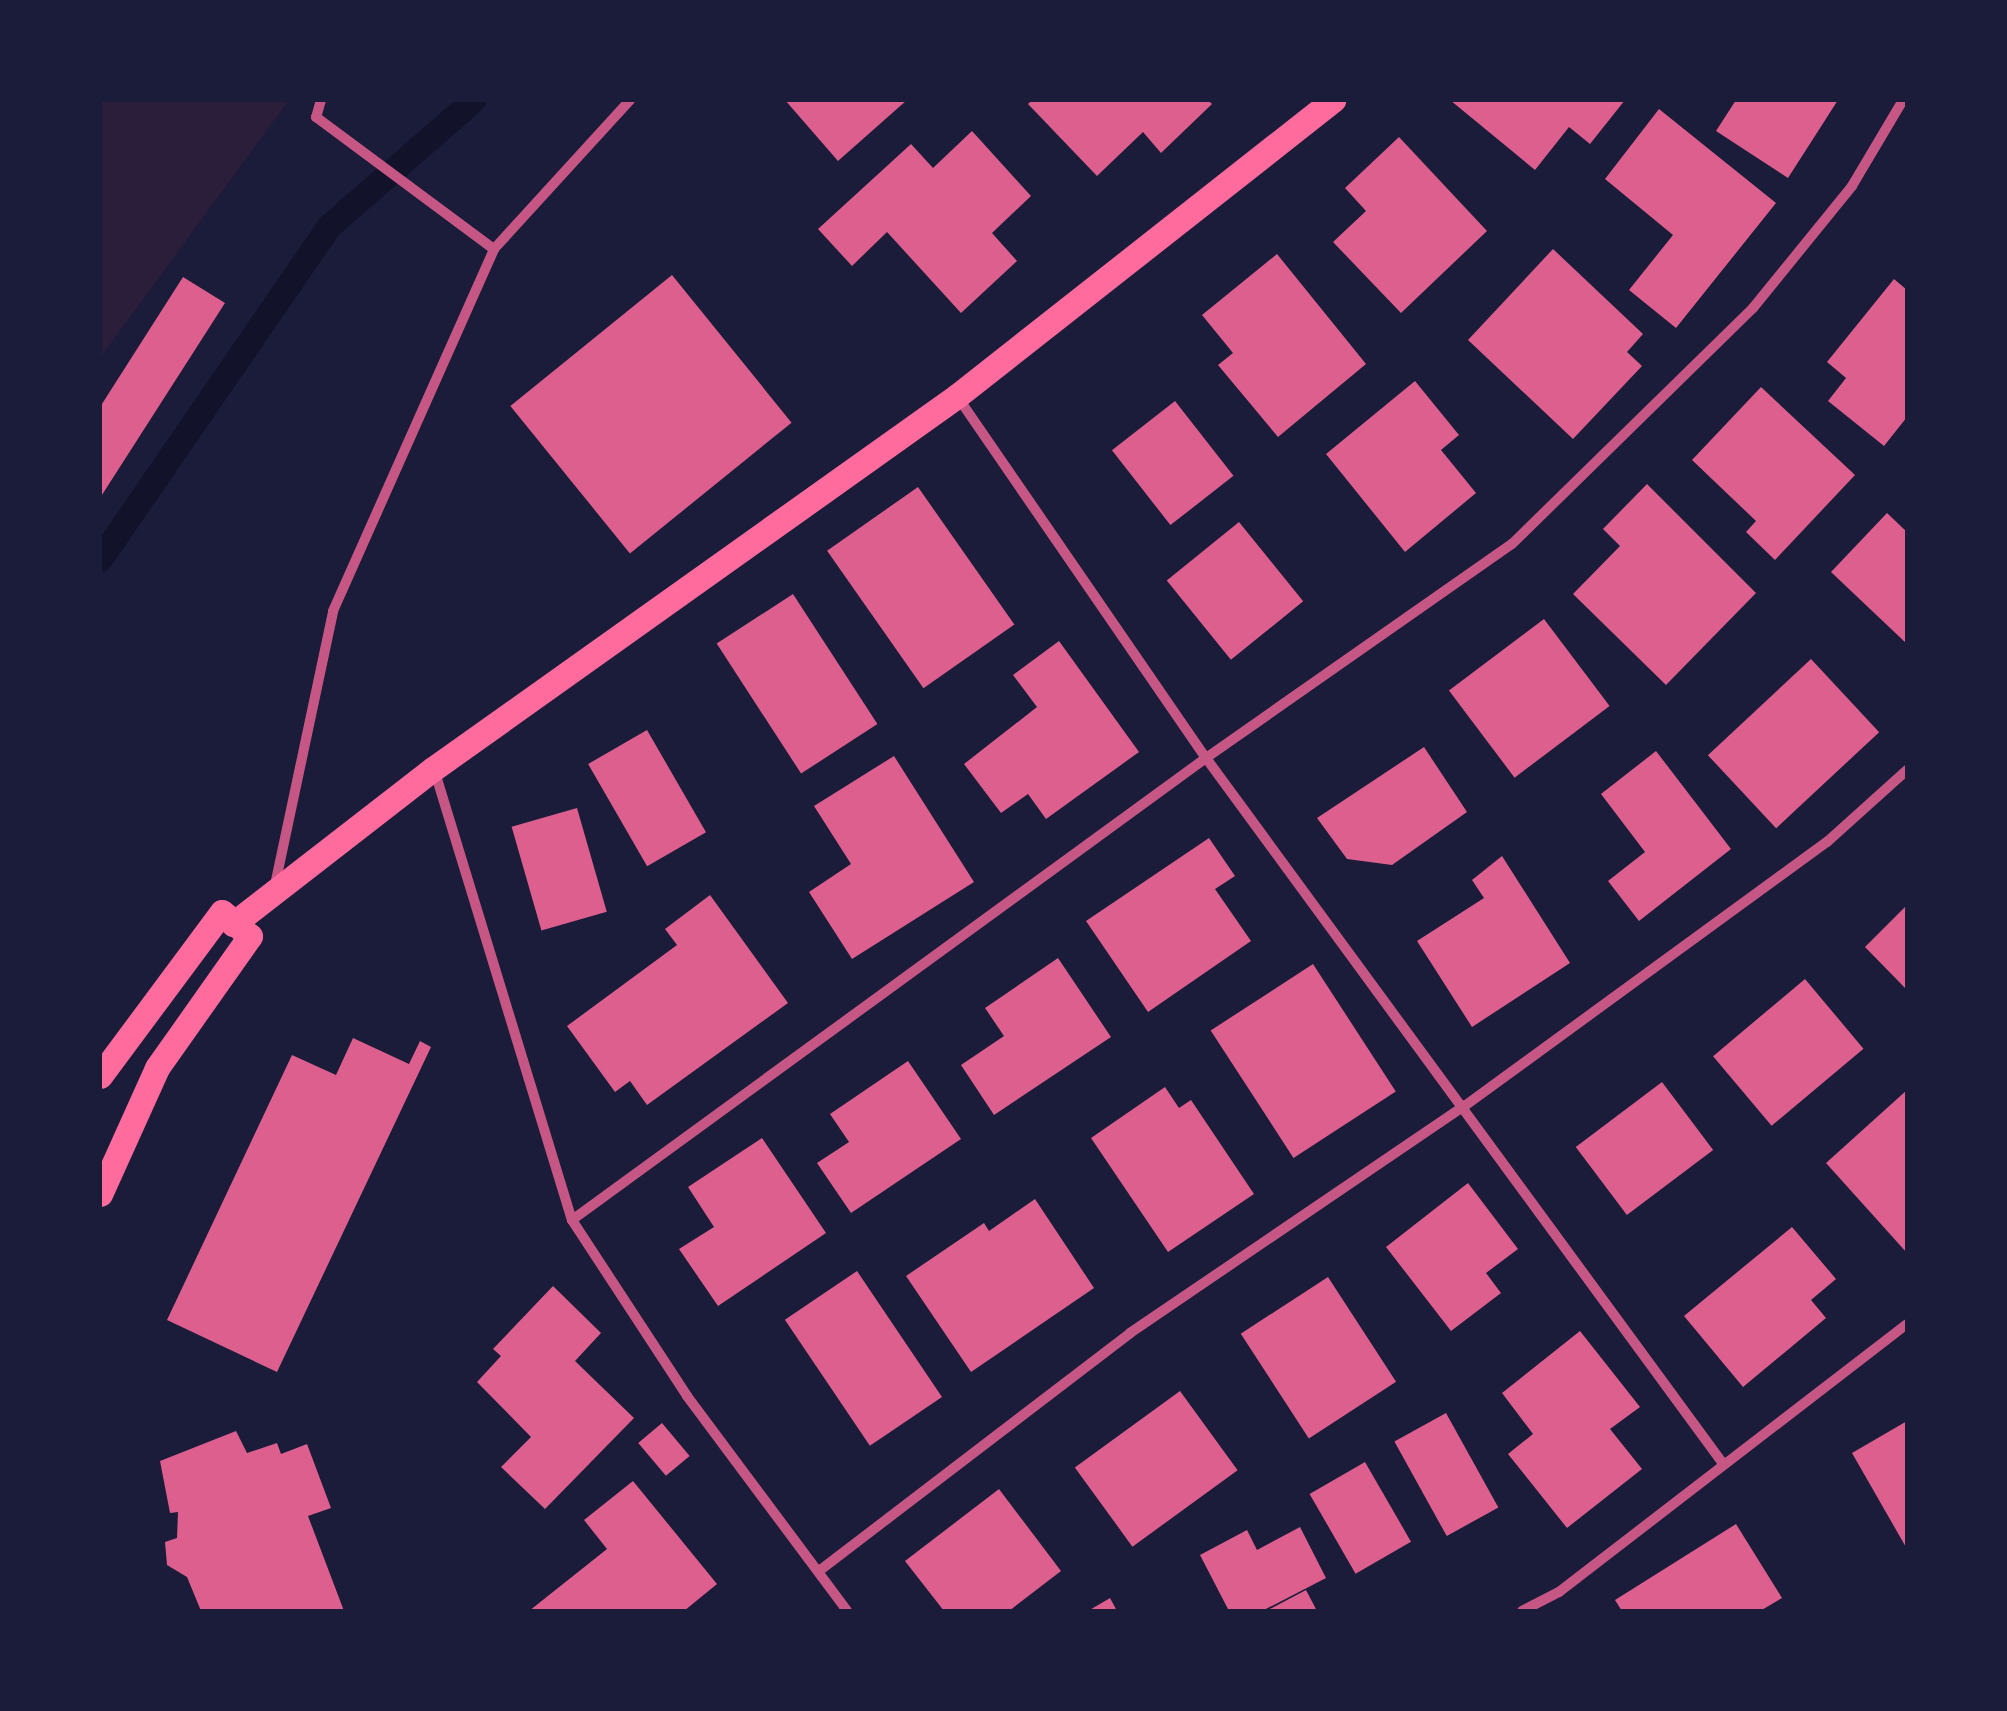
<!DOCTYPE html>
<style>
body{margin:0}
#map{position:relative;width:2007px;height:1711px;overflow:hidden;background:#1b1b3a;font-family:"Noto Sans",sans-serif}
div>[style]{position:absolute}
.green>*{inset:0;background:#2a1e3b}
.stream>*{height:25px;margin:-12.5px;padding:0 12.5px;transform-origin:12.5px;border-radius:12.5px;background:#12122b}
.building>*{inset:0;background:#dd5f8e;transform-origin:0 0}
.minor>*{height:10px;margin:-5px;padding:0 5px;transform-origin:5px;border-radius:5px;background:#c65784}
.primary>*{height:25px;margin:-12.5px;padding:0 12.5px;transform-origin:12.5px;border-radius:12.5px;background:#ff6b9d}
span{translate:-50% -50%;white-space:nowrap;text-align:center;line-height:1.15;-webkit-text-stroke:10px #1b1b3a;paint-order:stroke}
.frame{position:absolute;inset:0;border:102px solid #1b1b3a;pointer-events:none}
</style>
<div id="map">
<div class="green">
<div style="clip-path:polygon(100px 100px,289px 100px,100px 358px)"></div>
</div>
<div class="stream">
<div style="left:100px;top:559px;width:403px;rotate:-55.5deg"></div>
<div style="left:328px;top:227px;width:193px;rotate:-41.2deg"></div>
</div>
<div class="building">
<div style="clip-path:polygon(785px 100px,907px 100px,838px 161px)"></div>
<div style="clip-path:polygon(1032px 100px,1208px 100px,1212px 104px,1161px 153px,1143px 132px,1097px 176px,1028px 104px)"></div>
<div style="clip-path:polygon(1450px 100px,1625px 100px,1590px 144px,1569px 127px,1535px 170px)"></div>
<div style="clip-path:polygon(1736px 100px,1838px 100px,1788px 178px,1716px 131px)"></div>
<div style="clip-path:polygon(1659px 109px,1776px 203px,1676px 328px,1629px 290px,1673px 235px,1605px 179px)"></div>
<div style="clip-path:polygon(972px 131px,1031px 196px,992px 233px,1017px 261px,961px 313px,887px 232px,852px 266px,818px 229px,911px 144px,933px 168px)"></div>
<div style="clip-path:polygon(1399px 137px,1487px 231px,1401px 313px,1333px 242px,1366px 211px,1345px 188px)"></div>
<div style="clip-path:polygon(1553px 249px,1643px 334px,1627px 352px,1642px 366px,1573px 439px,1468px 340px)"></div>
<div style="clip-path:polygon(1277px 254px,1366px 364px,1278px 437px,1218px 365px,1233px 353px,1202px 315px)"></div>
<div style="left:672px;top:275px;width:190px;height:208px;rotate:51deg"></div>
<div style="clip-path:polygon(183px 277px,225px 303px,100px 498px,100px 407px)"></div>
<div style="clip-path:polygon(1894px 279px,1907px 290px,1907px 417px,1884px 446px,1828px 401px,1846px 378px,1827px 362px)"></div>
<div style="clip-path:polygon(1415px 381px,1459px 435px,1441px 450px,1476px 493px,1405px 552px,1326px 454px)"></div>
<div style="clip-path:polygon(1761px 387px,1855px 475px,1775px 560px,1746px 532px,1756px 521px,1692px 460px)"></div>
<div style="left:1175px;top:401px;width:95px;height:80px;rotate:52deg"></div>
<div style="clip-path:polygon(1647px 484px,1756px 593px,1666px 685px,1573px 594px,1620px 546px,1603px 529px)"></div>
<div style="left:918px;top:487px;width:168px;height:111px;rotate:55deg"></div>
<div style="clip-path:polygon(1887px 513px,1907px 532px,1907px 644px,1831px 572px)"></div>
<div style="left:1239px;top:522px;width:102px;height:93px;rotate:51deg"></div>
<div style="left:793px;top:594px;width:155px;height:91px;rotate:57deg"></div>
<div style="left:1544px;top:619px;width:109px;height:119px;rotate:53deg"></div>
<div style="clip-path:polygon(1059px 641px,1139px 752px,1046px 819px,1028px 794px,1001px 813px,964px 764px,1037px 707px,1013px 675px)"></div>
<div style="left:1811px;top:659px;width:100px;height:141px;rotate:47deg"></div>
<div style="left:647px;top:730px;width:118px;height:68px;rotate:60deg"></div>
<div style="clip-path:polygon(1424px 747px,1467px 812px,1392px 865px,1347px 859px,1317px 818px)"></div>
<div style="clip-path:polygon(1656px 751px,1731px 849px,1639px 921px,1608px 881px,1645px 852px,1601px 794px)"></div>
<div style="clip-path:polygon(894px 756px,974px 882px,852px 959px,809px 892px,851px 864px,814px 806px)"></div>
<div style="left:577px;top:808px;width:108px;height:68px;rotate:74deg"></div>
<div style="clip-path:polygon(1209px 838px,1235px 876px,1215px 889px,1251px 941px,1148px 1012px,1086px 921px)"></div>
<div style="clip-path:polygon(1502px 856px,1570px 963px,1472px 1027px,1417px 941px,1484px 898px,1472px 880px)"></div>
<div style="clip-path:polygon(710px 895px,788px 1003px,647px 1105px,630px 1081px,615px 1092px,567px 1026px,677px 945px,665px 929px)"></div>
<div style="clip-path:polygon(1907px 905px,1907px 990px,1865px 947px)"></div>
<div style="clip-path:polygon(1058px 958px,1111px 1037px,994px 1115px,961px 1065px,1004px 1036px,985px 1008px)"></div>
<div style="left:1313px;top:964px;width:152px;height:122px;rotate:57deg"></div>
<div style="left:1805px;top:979px;width:91px;height:120px;rotate:50deg"></div>
<div style="clip-path:polygon(353px 1038px,409px 1064px,420px 1041px,431px 1047px,277px 1372px,167px 1320px,292px 1055px,336px 1075px)"></div>
<div style="clip-path:polygon(908px 1061px,961px 1139px,851px 1213px,817px 1163px,849px 1142px,830px 1114px)"></div>
<div style="left:1662px;top:1082px;width:85px;height:108px;rotate:53deg"></div>
<div style="clip-path:polygon(1165px 1087px,1179px 1108px,1191px 1100px,1254px 1194px,1168px 1252px,1091px 1138px)"></div>
<div style="clip-path:polygon(1907px 1090px,1907px 1253px,1826px 1163px)"></div>
<div style="clip-path:polygon(762px 1138px,826px 1233px,718px 1306px,679px 1249px,714px 1227px,688px 1187px)"></div>
<div style="clip-path:polygon(1468px 1183px,1518px 1249px,1486px 1273px,1501px 1293px,1451px 1331px,1386px 1247px)"></div>
<div style="clip-path:polygon(1035px 1199px,1094px 1288px,971px 1372px,906px 1276px,984px 1223px,989px 1231px)"></div>
<div style="clip-path:polygon(1792px 1227px,1836px 1279px,1811px 1300px,1826px 1318px,1743px 1387px,1684px 1316px)"></div>
<div style="left:857px;top:1271px;width:152px;height:87px;rotate:56deg"></div>
<div style="left:1328px;top:1277px;width:125px;height:104px;rotate:57deg"></div>
<div style="clip-path:polygon(553px 1286px,601px 1333px,575px 1361px,634px 1418px,545px 1509px,501px 1467px,531px 1437px,477px 1382px,501px 1356px,493px 1349px)"></div>
<div style="clip-path:polygon(1580px 1331px,1640px 1407px,1610px 1429px,1642px 1469px,1567px 1528px,1508px 1454px,1533px 1434px,1502px 1393px)"></div>
<div style="left:1180px;top:1391px;width:98px;height:130px;rotate:54deg"></div>
<div style="left:1446px;top:1413px;width:108px;height:59px;rotate:61deg"></div>
<div style="clip-path:polygon(1907px 1421px,1907px 1549px,1852px 1453px)"></div>
<div style="left:662px;top:1423px;width:43px;height:31px;rotate:50deg"></div>
<div style="clip-path:polygon(236px 1431px,247px 1453px,277px 1443px,281px 1454px,307px 1444px,331px 1508px,308px 1516px,344px 1611px,201px 1611px,187px 1577px,167px 1565px,165px 1542px,177px 1538px,178px 1512px,170px 1513px,160px 1461px)"></div>
<div style="left:1365px;top:1462px;width:92px;height:64px;rotate:60deg"></div>
<div style="clip-path:polygon(633px 1481px,717px 1584px,684px 1611px,529px 1611px,607px 1549px,584px 1520px)"></div>
<div style="clip-path:polygon(999px 1489px,1061px 1571px,1009px 1611px,944px 1611px,905px 1561px)"></div>
<div style="clip-path:polygon(1736px 1524px,1782px 1598px,1760px 1611px,1622px 1611px,1615px 1600px)"></div>
<div style="clip-path:polygon(1300px 1527px,1326px 1578px,1262px 1611px,1229px 1611px,1200px 1555px,1247px 1530px,1257px 1550px)"></div>
<div style="clip-path:polygon(1306px 1590px,1317px 1611px,1266px 1611px)"></div>
<div style="clip-path:polygon(1110px 1598px,1117px 1611px,1088px 1611px)"></div>
</div>
<div class="minor">
<div style="left:321px;top:100px;width:18px;rotate:106deg"></div>
<div style="left:316px;top:117px;width:222px;rotate:36.6deg"></div>
<div style="left:957px;top:396px;width:439px;rotate:55.5deg"></div>
<div style="left:1206px;top:758px;width:876px;rotate:53.77deg"></div>
<div style="left:434px;top:769px;width:472px;rotate:73deg"></div>
<div style="left:572px;top:1220px;width:210px;rotate:56.8deg"></div>
<div style="left:687px;top:1396px;width:268px;rotate:53.3deg"></div>
<div style="left:275px;top:885px;width:280px;rotate:-78deg"></div>
<div style="left:333px;top:611px;width:396px;rotate:-66deg"></div>
<div style="left:494px;top:249px;width:202px;rotate:-47.6deg"></div>
<div style="left:572px;top:1220px;width:784px;rotate:-36.08deg"></div>
<div style="left:1206px;top:758px;width:373px;rotate:-35deg"></div>
<div style="left:1512px;top:544px;width:337px;rotate:-44.4deg"></div>
<div style="left:1753px;top:308px;width:157px;rotate:-50.9deg"></div>
<div style="left:1852px;top:186px;width:100px;rotate:-59.3deg"></div>
<div style="left:819px;top:1571px;width:392px;rotate:-37.4deg"></div>
<div style="left:1130px;top:1333px;width:406px;rotate:-34.2deg"></div>
<div style="left:1466px;top:1105px;width:447px;rotate:-36.1deg"></div>
<div style="left:1827px;top:842px;width:108px;rotate:-42deg"></div>
<div style="left:1522px;top:1611px;width:42px;rotate:-27.2deg"></div>
<div style="left:1559px;top:1592px;width:439px;rotate:-37.6deg"></div>
</div>
<div class="primary">
<div style="left:233px;top:924px;width:253px;rotate:-37.8deg"></div>
<div style="left:433px;top:769px;width:643px;rotate:-35.44deg"></div>
<div style="left:957px;top:396px;width:479px;rotate:-38.2deg"></div>
<div style="left:100px;top:1076px;width:204px;rotate:-53.4deg"></div>
<div style="left:222px;top:912px;width:37px;rotate:41deg"></div>
<div style="left:250px;top:936px;width:161px;rotate:125.2deg"></div>
<div style="left:157px;top:1068px;width:138px;rotate:114.3deg"></div>
</div>
<div class="frame"></div>
</div>
